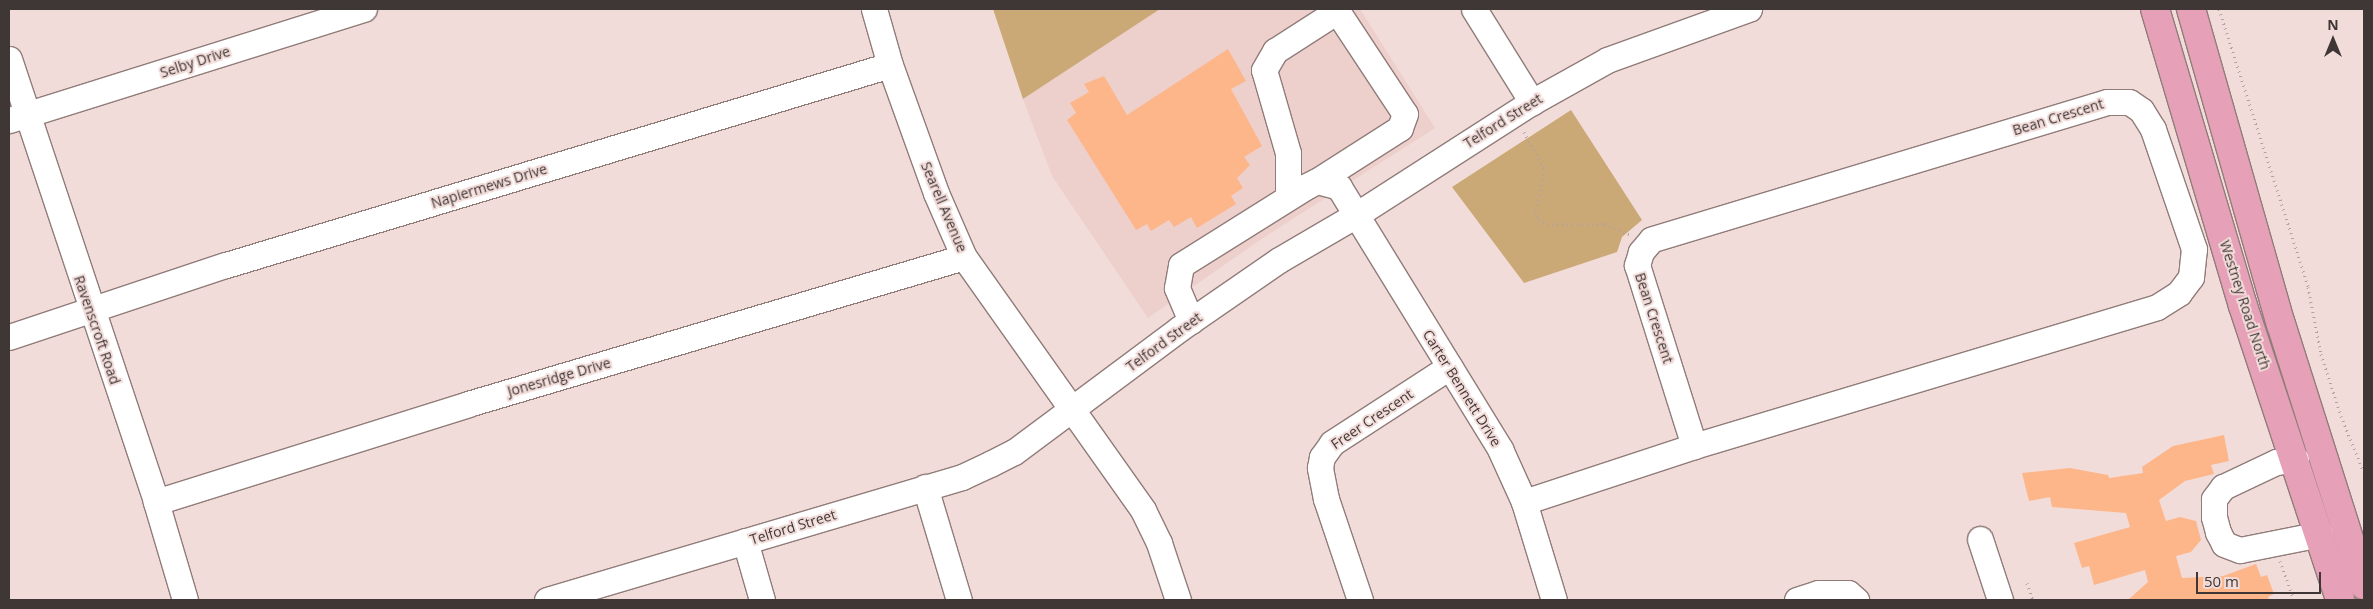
<!DOCTYPE html>
<style>
body{margin:0}
#map{position:relative;width:2373px;height:609px;overflow:hidden;background:#f2dcd9;font-family:"Open Sans",sans-serif}
div>[style]{position:absolute}
.built>*{inset:0;background:#edcfcb}
.green>*{inset:0;background:#caa977}
.building>*{inset:0;background:#fdb68a}
.path>*{height:3px;margin-top:-1.5px;transform-origin:0;background:repeating-linear-gradient(90deg,#b2a19f 0 1px,transparent 0 5px)}
.roads{filter:drop-shadow(1px 0 #907c79) drop-shadow(-1px 0 #907c79) drop-shadow(0 1px #907c79) drop-shadow(0 -1px #907c79)}
.minor>*{height:25px;margin:-12.5px;padding:0 12.5px;transform-origin:12.5px;border-radius:12.5px;background:#fff}
.major>*{height:28px;margin:-14px;padding:0 14px;transform-origin:14px;border-radius:14px;background:#e6a1b8}
span{translate:-50% -50%;white-space:nowrap;text-align:center;line-height:1.15;-webkit-text-stroke:4px #f2dcd9;paint-order:stroke}
.street-label{font-size:14px;color:#3f3736}
.frame{position:absolute;inset:0;border:10px solid #3f3736;pointer-events:none}
.north{position:absolute;left:2308px;top:15px;width:50px;height:50px;-webkit-text-stroke:4px #f2dcd9;paint-order:stroke;rotate:0deg;font-size:14px;font-weight:700;line-height:20px;text-align:center;color:#3f3736}
.north::after{content:'';display:block;margin:auto;width:18px;height:22px;background:#3f3736;clip-path:polygon(50% 0,100% 100%,50% 72%,0 100%)}
.scale{position:absolute;left:2196px;top:572px;width:125px;height:22px;box-sizing:border-box;border:2px solid #3f3736;border-top:0;padding-left:6px;font-size:15px;line-height:18px;white-space:nowrap;color:#3f3736;-webkit-text-stroke:4px #f2dcd9;paint-order:stroke}
</style>
<div id="map">
<div class="built">
<div style="clip-path:polygon(1160px 9px,1360px 9px,1435px 128px,1263px 238px,1148px 318px,1052px 176px,1023px 99px)"></div>
</div>
<div class="green">
<div style="clip-path:polygon(993px 9px,1160px 9px,1023px 99px)"></div>
<div style="clip-path:polygon(1571px 110px,1642px 220px,1622px 237px,1617px 252px,1524px 283px,1452px 187px)"></div>
</div>
<div class="building">
<div style="clip-path:polygon(1228px 49px,1246px 81px,1231px 89px,1262px 146px,1244px 157px,1250px 165px,1237px 178px,1243px 188px,1231px 196px,1236px 204px,1197px 228px,1191px 217px,1174px 227px,1169px 220px,1151px 231px,1147px 224px,1136px 230px,1067px 120px,1076px 113px,1070px 103px,1089px 92px,1084px 84px,1104px 76px,1127px 115px)"></div>
<div style="clip-path:polygon(2224px 435px,2229px 461px,2211px 465px,2214px 474px,2185px 481px,2159px 500px,2166px 521px,2180px 517px,2196px 521px,2201px 540px,2191px 552px,2176px 556px,2182px 578px,2223px 576px,2256px 564px,2261px 577px,2267px 575px,2274px 594px,2268px 597px,2269px 600px,2128px 600px,2148px 582px,2145px 570px,2094px 585px,2089px 566px,2082px 568px,2074px 543px,2130px 527px,2126px 513px,2052px 507px,2050px 497px,2029px 501px,2022px 473px,2070px 468px,2108px 475px,2109px 478px,2143px 473px,2142px 467px,2173px 446px)"></div>
</div>
<div class="path">
<div style="left:2219px;top:9px;width:292px;rotate:72.2deg"></div>
<div style="left:2308px;top:287px;width:68px;rotate:79deg"></div>
<div style="left:2321px;top:354px;width:65px;rotate:72.1deg"></div>
<div style="left:2341px;top:416px;width:61px;rotate:68deg"></div>
<div style="left:1524px;top:132px;width:43px;rotate:61.1deg"></div>
<div style="left:1545px;top:170px;width:43px;rotate:103.4deg"></div>
<div style="left:1535px;top:212px;width:9px;rotate:69deg"></div>
<div style="left:1538px;top:220px;width:10px;rotate:24deg"></div>
<div style="left:1547px;top:224px;width:58px"></div>
<div style="left:1605px;top:224px;width:26px;rotate:23deg"></div>
<div style="left:2280px;top:561px;width:41px;rotate:70.3deg"></div>
<div style="left:2027px;top:583px;width:18px;rotate:71deg"></div>
</div>
<div class="roads">
<div class="minor">
<div style="left:874px;top:9px;width:58px;rotate:74.1deg"></div>
<div style="left:890px;top:65px;width:136px;rotate:70.2deg"></div>
<div style="left:936px;top:193px;width:70px;rotate:66.4deg"></div>
<div style="left:964px;top:257px;width:310px;rotate:54.7deg"></div>
<div style="left:1143px;top:510px;width:37px;rotate:64deg"></div>
<div style="left:1159px;top:543px;width:60px;rotate:71.6deg"></div>
<div style="left:1474px;top:9px;width:110px;rotate:58.1deg"></div>
<div style="left:9px;top:59px;width:467px;rotate:71.6deg"></div>
<div style="left:156px;top:502px;width:102px;rotate:73.5deg"></div>
<div style="left:9px;top:120px;width:372px;rotate:-17.4deg"></div>
<div style="left:1288px;top:196px;width:43px;rotate:-90deg"></div>
<div style="left:1288px;top:153px;width:86px;rotate:-106.1deg"></div>
<div style="left:1264px;top:70px;width:22px;rotate:-60deg"></div>
<div style="left:1275px;top:51px;width:74px;rotate:-32.8deg"></div>
<div style="left:1337px;top:11px;width:123px;rotate:56.6deg"></div>
<div style="left:1405px;top:114px;width:15px;rotate:110deg"></div>
<div style="left:1400px;top:128px;width:98px;rotate:147.4deg"></div>
<div style="left:1191px;top:321px;width:36px;rotate:-113deg"></div>
<div style="left:1177px;top:288px;width:23px;rotate:-80deg"></div>
<div style="left:1181px;top:265px;width:149px;rotate:-32.1deg"></div>
<div style="left:1307px;top:186px;width:11px;rotate:-27deg"></div>
<div style="left:1317px;top:181px;width:23px;rotate:15deg"></div>
<div style="left:1339px;top:187px;width:308px;rotate:58.4deg"></div>
<div style="left:1500px;top:449px;width:58px;rotate:65.6deg"></div>
<div style="left:1524px;top:502px;width:102px;rotate:73deg"></div>
<div style="left:9px;top:337px;width:229px;rotate:-18.4deg"></div>
<div style="left:226px;top:265px;width:693px;rotate:-16.76deg"></div>
<div style="left:2296px;top:459px;width:20px;rotate:171deg"></div>
<div style="left:2276px;top:462px;width:59px;rotate:154.7deg"></div>
<div style="left:2223px;top:487px;width:15px;rotate:127deg"></div>
<div style="left:2214px;top:499px;width:18px;rotate:90deg"></div>
<div style="left:2214px;top:517px;width:16px;rotate:75deg"></div>
<div style="left:2218px;top:532px;width:13px;rotate:63deg"></div>
<div style="left:2224px;top:544px;width:17px;rotate:21deg"></div>
<div style="left:2240px;top:550px;width:82px;rotate:-11.3deg"></div>
<div style="left:925px;top:487px;width:118px;rotate:73.3deg"></div>
<div style="left:156px;top:502px;width:327px;rotate:-17.4deg"></div>
<div style="left:468px;top:404px;width:517px;rotate:-16.51deg"></div>
<div style="left:1524px;top:502px;width:179px;rotate:-18.2deg"></div>
<div style="left:1694px;top:446px;width:483px;rotate:-16.7deg"></div>
<div style="left:2157px;top:307px;width:26px;rotate:-32deg"></div>
<div style="left:2179px;top:293px;width:20px;rotate:-53deg"></div>
<div style="left:2191px;top:277px;width:28px;rotate:-84deg"></div>
<div style="left:2194px;top:249px;width:127px;rotate:-108.9deg"></div>
<div style="left:2153px;top:129px;width:22px;rotate:-122deg"></div>
<div style="left:2141px;top:110px;width:14px;rotate:-146deg"></div>
<div style="left:2129px;top:102px;width:22px;rotate:180deg"></div>
<div style="left:2107px;top:102px;width:476px;rotate:163.2deg"></div>
<div style="left:1651px;top:240px;width:16px;rotate:130deg"></div>
<div style="left:1641px;top:252px;width:14px;rotate:107deg"></div>
<div style="left:1637px;top:265px;width:190px;rotate:72.5deg"></div>
<div style="left:1980px;top:539px;width:64px;rotate:71.8deg"></div>
<div style="left:745px;top:541px;width:61px;rotate:73.9deg"></div>
<div style="left:547px;top:600px;width:433px;rotate:-16.5deg"></div>
<div style="left:962px;top:477px;width:31px;rotate:-25deg"></div>
<div style="left:990px;top:464px;width:27px;rotate:-27deg"></div>
<div style="left:1014px;top:452px;width:206px;rotate:-36.7deg"></div>
<div style="left:1179px;top:329px;width:121px;rotate:-34.6deg"></div>
<div style="left:1279px;top:260px;width:89px;rotate:-30.3deg"></div>
<div style="left:1356px;top:215px;width:209px;rotate:-32.7deg"></div>
<div style="left:1532px;top:102px;width:86px;rotate:-29.2deg"></div>
<div style="left:1607px;top:60px;width:151px;rotate:-19.8deg"></div>
<div style="left:1360px;top:600px;width:107px;rotate:-108.6deg"></div>
<div style="left:1326px;top:499px;width:32px;rotate:-101deg"></div>
<div style="left:1320px;top:468px;width:11px;rotate:-80deg"></div>
<div style="left:1322px;top:457px;width:17px;rotate:-54deg"></div>
<div style="left:1332px;top:443px;width:140px;rotate:-33deg"></div>
<div style="left:1797px;top:600px;width:22px;rotate:-18deg"></div>
<div style="left:1818px;top:593px;width:30px"></div>
<div style="left:1848px;top:593px;width:11px;rotate:41deg"></div>
</div>
<div class="major">
<div style="left:2155px;top:9px;width:310px;rotate:73.5deg"></div>
<div style="left:2243px;top:306px;width:310px;rotate:71.7deg"></div>
<div style="left:2191px;top:9px;width:328px;rotate:74.1deg"></div>
<div style="left:2281px;top:324px;width:274px;rotate:72.4deg"></div>
</div>
</div>
<div class="street-label">
<span style="left:195px;top:62px;rotate:-18deg">Selby Drive</span>
<span style="left:2058px;top:117px;rotate:-17deg">Bean Crescent</span>
<span style="left:1503px;top:121px;rotate:-32deg">Telford Street</span>
<span style="left:489px;top:186px;rotate:-17deg">Napiermews Drive</span>
<span style="left:944px;top:207px;rotate:67deg">Searell Avenue</span>
<span style="left:2245px;top:305px;rotate:72deg">Westney Road North</span>
<span style="left:1654px;top:318px;rotate:72deg">Bean Crescent</span>
<span style="left:97px;top:330px;rotate:71deg">Ravenscroft Road</span>
<span style="left:1164px;top:342px;rotate:-36deg">Telford Street</span>
<span style="left:559px;top:377px;rotate:-16deg">Jonesridge Drive</span>
<span style="left:1462px;top:388px;rotate:58deg">Carter Bennett Drive</span>
<span style="left:1372px;top:419px;rotate:-34deg">Freer Crescent</span>
<span style="left:793px;top:527px;rotate:-17deg">Telford Street</span>
</div>
<div class="frame"></div>
<div class="north">N</div>
<div class="scale">50 m</div>
</div>
